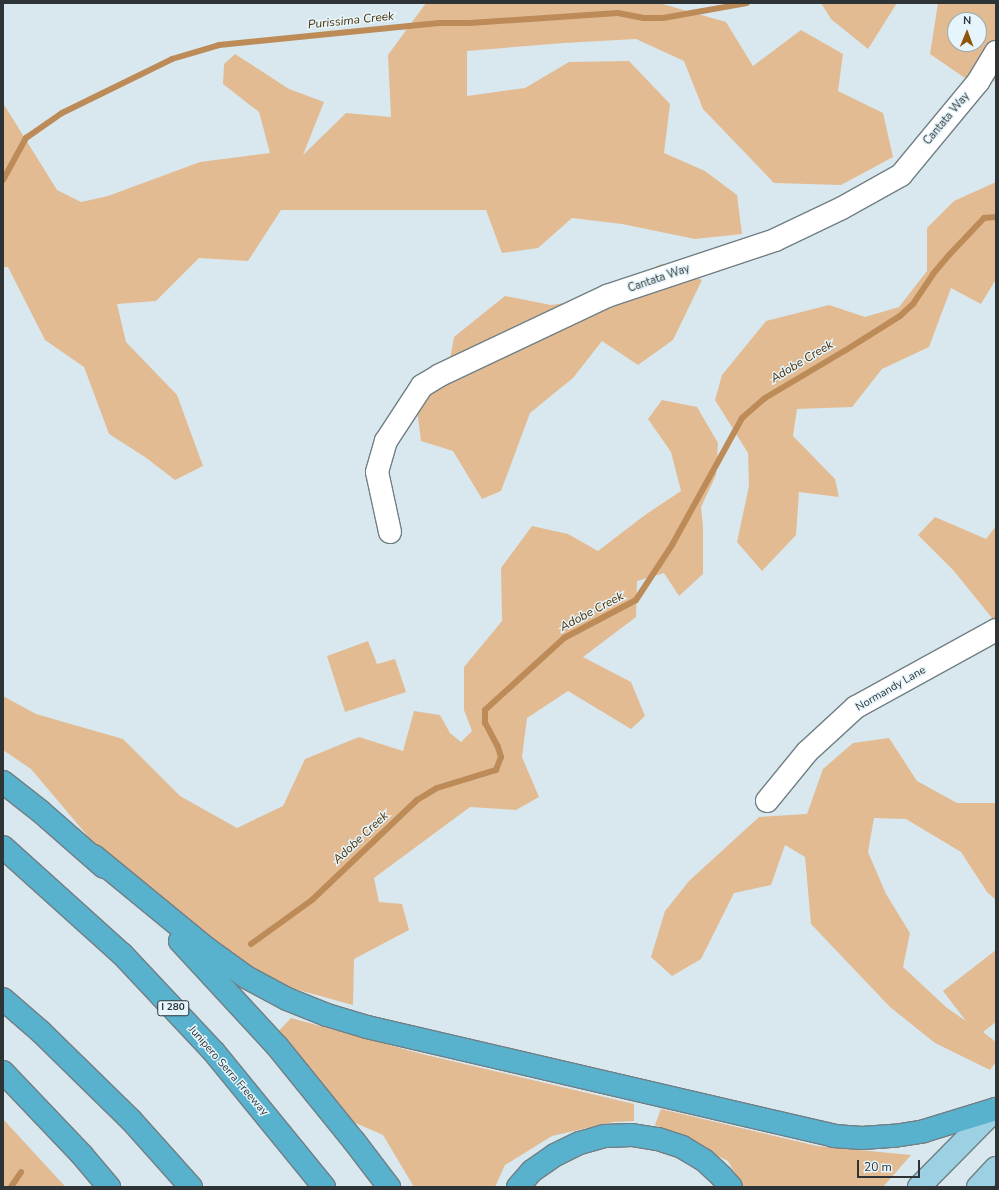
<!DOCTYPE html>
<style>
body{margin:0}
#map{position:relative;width:999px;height:1190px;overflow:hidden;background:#d8e8ee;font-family:"Nunito Sans",sans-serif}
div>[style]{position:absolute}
.green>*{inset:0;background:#e3bb93}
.stream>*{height:6px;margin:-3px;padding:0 3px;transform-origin:3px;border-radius:3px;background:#bc8b58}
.roads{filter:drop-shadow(1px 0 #717f84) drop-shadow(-1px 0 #717f84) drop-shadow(0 1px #717f84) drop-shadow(0 -1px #717f84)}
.minor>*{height:22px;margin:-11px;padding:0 11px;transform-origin:11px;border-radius:11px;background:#fff}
.major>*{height:22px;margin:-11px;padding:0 11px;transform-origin:11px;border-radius:11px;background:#9bd1e2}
.highway>*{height:22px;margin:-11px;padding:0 11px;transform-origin:11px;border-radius:11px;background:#58b2ce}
span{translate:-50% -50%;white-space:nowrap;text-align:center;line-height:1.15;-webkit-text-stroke:3px #e5f5fb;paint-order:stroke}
.shield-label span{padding:1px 3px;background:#e5f5fb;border:1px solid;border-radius:3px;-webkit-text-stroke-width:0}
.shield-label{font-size:10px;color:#2e3436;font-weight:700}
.street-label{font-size:11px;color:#2e3436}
.water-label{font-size:12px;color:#4f2e02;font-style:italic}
.frame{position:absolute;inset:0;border:4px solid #2e3436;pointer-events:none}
.north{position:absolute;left:947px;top:12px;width:40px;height:40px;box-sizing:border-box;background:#e5f5fb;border:1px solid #9ca8ac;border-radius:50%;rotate:1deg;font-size:11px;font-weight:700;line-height:16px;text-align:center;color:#2e3436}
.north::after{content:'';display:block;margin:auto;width:14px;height:18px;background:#8d5609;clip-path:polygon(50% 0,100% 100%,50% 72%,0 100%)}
.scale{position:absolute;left:857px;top:1160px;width:63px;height:18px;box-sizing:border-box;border:2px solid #2e3436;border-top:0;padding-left:5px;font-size:12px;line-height:14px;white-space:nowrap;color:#2e3436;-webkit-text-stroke:3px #e5f5fb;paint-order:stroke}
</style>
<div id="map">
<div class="green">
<div style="clip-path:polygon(426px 3px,659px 3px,726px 22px,753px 66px,801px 30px,843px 54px,838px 91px,883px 113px,893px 157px,841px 185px,774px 183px,703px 109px,684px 61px,636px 39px,564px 43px,467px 51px,467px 96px,525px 88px,569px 62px,629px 61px,670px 104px,664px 153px,705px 171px,737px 195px,742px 234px,695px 239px,622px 224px,572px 218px,538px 248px,502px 253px,486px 210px,281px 210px,248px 261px,199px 258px,156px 301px,117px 304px,126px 342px,177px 395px,203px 466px,175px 480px,145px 457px,109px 434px,84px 367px,45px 340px,8px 267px,3px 267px,3px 103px,57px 190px,81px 202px,108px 196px,200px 162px,270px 153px,259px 112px,223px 84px,224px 64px,235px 54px,289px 89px,324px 102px,303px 155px,346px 113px,391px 117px,388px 55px)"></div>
<div style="clip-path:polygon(821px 3px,897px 3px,868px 49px,831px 19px)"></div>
<div style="clip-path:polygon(evenodd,938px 3px,996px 3px,996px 81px,965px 78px,930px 54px,938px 3px,955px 20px,979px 20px,979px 44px,955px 44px,955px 20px)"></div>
<div style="clip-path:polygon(996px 182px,996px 279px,981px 304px,951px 288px,929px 347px,882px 369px,852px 407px,797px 409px,793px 436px,835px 479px,839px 497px,799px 492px,796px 535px,762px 571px,737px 542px,749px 486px,748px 453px,715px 400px,722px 375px,766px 321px,829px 305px,865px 317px,899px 307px,927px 271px,927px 228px,954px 201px)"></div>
<div style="clip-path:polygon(661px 264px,702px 280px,673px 340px,638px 365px,602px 341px,573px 378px,530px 413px,501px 491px,482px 499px,453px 451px,421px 441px,417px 410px,447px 376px,454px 337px,505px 296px,551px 305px,600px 298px)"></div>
<div style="clip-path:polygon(662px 400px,697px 407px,718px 443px,716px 475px,701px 507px,703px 527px,703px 574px,679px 596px,664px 573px,637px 581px,636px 617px,583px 657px,631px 682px,645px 716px,631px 729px,568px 691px,527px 718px,522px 757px,539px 797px,516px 810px,470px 807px,374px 878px,379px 902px,402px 904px,409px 930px,354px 959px,353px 1005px,269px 982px,113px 866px,31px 769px,3px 750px,3px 696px,36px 714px,123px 739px,180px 796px,237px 828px,283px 806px,305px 759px,359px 737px,403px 751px,414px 711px,440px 715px,450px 733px,461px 742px,472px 731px,464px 710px,464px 667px,502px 621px,501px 568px,532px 526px,568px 534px,598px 551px,645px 515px,681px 491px,671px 452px,648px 419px)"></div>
<div style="clip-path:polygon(935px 517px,986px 539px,996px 526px,996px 623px,954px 571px,918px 535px)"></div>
<div style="clip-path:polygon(368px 641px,377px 664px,395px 659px,406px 692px,345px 712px,327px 656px)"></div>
<div style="clip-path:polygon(889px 738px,917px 781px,957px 803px,996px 803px,996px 900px,987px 892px,961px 852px,906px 819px,874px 818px,868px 852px,886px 894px,910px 933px,903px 967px,947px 1008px,966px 1021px,943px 991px,996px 950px,996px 1022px,983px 1032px,996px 1042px,996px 1062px,990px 1070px,935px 1043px,890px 1007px,811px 924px,805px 857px,785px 845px,771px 885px,734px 893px,701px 959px,672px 976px,651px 957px,665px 911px,689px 881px,759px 817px,807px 814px,823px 769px,853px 743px)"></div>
<div style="clip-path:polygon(291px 1018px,422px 1054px,634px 1104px,634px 1121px,613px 1122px,552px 1136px,505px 1165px,495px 1187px,414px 1187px,383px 1135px,344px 1118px,276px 1034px)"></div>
<div style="clip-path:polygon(661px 1109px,817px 1146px,911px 1155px,883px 1187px,743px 1187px,728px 1161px,655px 1125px)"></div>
<div style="clip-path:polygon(3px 1119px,60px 1181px,66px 1187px,3px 1187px)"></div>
</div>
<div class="stream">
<div style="left:3px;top:180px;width:48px;rotate:-61.3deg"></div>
<div style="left:26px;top:138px;width:44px;rotate:-34.8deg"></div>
<div style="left:62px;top:113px;width:123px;rotate:-26.1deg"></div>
<div style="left:172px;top:59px;width:49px;rotate:-16.6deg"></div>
<div style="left:219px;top:45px;width:221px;rotate:-5.7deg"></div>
<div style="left:439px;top:23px;width:31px"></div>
<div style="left:470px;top:23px;width:148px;rotate:-3.9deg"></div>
<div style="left:618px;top:13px;width:26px;rotate:11deg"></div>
<div style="left:644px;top:18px;width:19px"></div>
<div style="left:663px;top:18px;width:85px;rotate:-10.1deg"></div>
<div style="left:251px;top:944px;width:75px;rotate:-35.8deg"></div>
<div style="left:312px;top:900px;width:145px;rotate:-43.6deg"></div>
<div style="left:417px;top:800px;width:23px;rotate:-31deg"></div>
<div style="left:437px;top:788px;width:62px;rotate:-17deg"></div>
<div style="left:496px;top:770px;width:14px;rotate:-69deg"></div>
<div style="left:501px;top:757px;width:10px;rotate:-107deg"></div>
<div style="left:498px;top:747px;width:27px;rotate:-118deg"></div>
<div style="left:485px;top:723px;width:13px;rotate:-90deg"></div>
<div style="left:485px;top:710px;width:107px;rotate:-42.3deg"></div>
<div style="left:564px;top:638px;width:81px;rotate:-27.8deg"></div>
<div style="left:636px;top:600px;width:66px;rotate:-56.8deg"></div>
<div style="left:672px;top:545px;width:145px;rotate:-61.1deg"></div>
<div style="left:742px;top:418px;width:30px;rotate:-41deg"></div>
<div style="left:765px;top:398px;width:94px;rotate:-30.7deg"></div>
<div style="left:846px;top:350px;width:64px;rotate:-32.2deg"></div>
<div style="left:900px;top:316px;width:18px;rotate:-43deg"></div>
<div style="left:913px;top:304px;width:36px;rotate:-56deg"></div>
<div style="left:933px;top:274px;width:25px;rotate:-50deg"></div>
<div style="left:949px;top:255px;width:51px;rotate:-46.6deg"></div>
<div style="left:984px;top:218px;width:12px;rotate:-5deg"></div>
<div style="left:11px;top:1187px;width:18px;rotate:-56deg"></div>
</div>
<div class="roads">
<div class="minor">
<div style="left:390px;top:532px;width:61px;rotate:-102.2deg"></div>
<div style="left:377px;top:472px;width:32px;rotate:-74deg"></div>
<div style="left:386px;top:441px;width:66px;rotate:-56.8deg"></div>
<div style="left:422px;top:386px;width:21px;rotate:-31deg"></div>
<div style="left:440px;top:375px;width:185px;rotate:-25.3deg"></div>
<div style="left:607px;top:296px;width:177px;rotate:-18.4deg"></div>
<div style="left:775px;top:240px;width:74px;rotate:-25.5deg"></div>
<div style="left:842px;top:208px;width:68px;rotate:-29.2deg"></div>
<div style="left:901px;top:175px;width:121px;rotate:-50.4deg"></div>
<div style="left:978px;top:82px;width:35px;rotate:-59deg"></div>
<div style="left:767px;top:801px;width:63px;rotate:-50.8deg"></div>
<div style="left:807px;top:752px;width:67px;rotate:-42.6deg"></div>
<div style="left:856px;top:707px;width:160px;rotate:-28.8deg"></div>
</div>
<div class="major">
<div style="left:919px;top:1187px;width:110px;rotate:-45.4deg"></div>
<div style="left:978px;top:1187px;width:26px;rotate:-47deg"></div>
</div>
<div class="highway">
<div style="left:3px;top:782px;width:47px;rotate:38.1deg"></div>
<div style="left:40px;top:811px;width:85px;rotate:41.2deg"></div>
<div style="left:3px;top:847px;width:160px;rotate:42deg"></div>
<div style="left:122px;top:954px;width:134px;rotate:46.8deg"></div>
<div style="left:214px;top:1052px;width:174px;rotate:50.8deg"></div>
<div style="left:94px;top:856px;width:145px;rotate:39.4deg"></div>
<div style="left:206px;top:948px;width:49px;rotate:35.9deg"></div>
<div style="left:246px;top:977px;width:47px;rotate:28.2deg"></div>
<div style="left:287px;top:999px;width:43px;rotate:21.8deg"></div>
<div style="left:327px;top:1015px;width:42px;rotate:16.7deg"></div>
<div style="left:367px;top:1027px;width:480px;rotate:13.1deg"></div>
<div style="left:834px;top:1136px;width:28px;rotate:4deg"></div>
<div style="left:862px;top:1138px;width:32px;rotate:-4deg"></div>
<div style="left:894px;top:1136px;width:30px;rotate:-9deg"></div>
<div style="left:924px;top:1131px;width:75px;rotate:-17deg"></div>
<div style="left:180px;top:941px;width:143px;rotate:47.3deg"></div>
<div style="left:277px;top:1046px;width:122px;rotate:51deg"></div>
<div style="left:354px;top:1141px;width:58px;rotate:52.7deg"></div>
<div style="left:3px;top:999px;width:50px;rotate:41deg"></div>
<div style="left:41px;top:1032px;width:126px;rotate:44.4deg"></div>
<div style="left:131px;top:1120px;width:90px;rotate:48.2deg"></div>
<div style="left:3px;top:1072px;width:115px;rotate:46.4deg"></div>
<div style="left:82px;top:1155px;width:42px;rotate:49.8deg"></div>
<div style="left:518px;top:1187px;width:21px;rotate:-49deg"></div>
<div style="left:532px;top:1171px;width:28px;rotate:-35deg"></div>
<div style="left:555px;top:1155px;width:28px;rotate:-26deg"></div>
<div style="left:580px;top:1143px;width:25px;rotate:-16deg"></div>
<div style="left:604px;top:1136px;width:28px;rotate:-2deg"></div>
<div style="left:632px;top:1135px;width:26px;rotate:9deg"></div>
<div style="left:658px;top:1139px;width:25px;rotate:18deg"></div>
<div style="left:682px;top:1147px;width:26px;rotate:31deg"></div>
<div style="left:704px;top:1160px;width:25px;rotate:43deg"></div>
<div style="left:722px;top:1177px;width:13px;rotate:48deg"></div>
</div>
</div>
<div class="shield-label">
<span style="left:173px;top:1008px">I 280</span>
</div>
<div class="street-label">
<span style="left:947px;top:119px;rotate:-50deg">Cantata Way</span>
<span style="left:659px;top:279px;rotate:-19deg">Cantata Way</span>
<span style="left:891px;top:689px;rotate:-30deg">Normandy Lane</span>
<span style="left:228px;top:1071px;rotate:49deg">Junipero Serra Freeway</span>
</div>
<div class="water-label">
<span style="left:351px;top:21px;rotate:-6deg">Purissima Creek</span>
<span style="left:802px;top:362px;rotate:-31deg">Adobe Creek</span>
<span style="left:592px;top:612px;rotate:-28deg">Adobe Creek</span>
<span style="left:361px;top:838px;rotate:-43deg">Adobe Creek</span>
</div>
<div class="frame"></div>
<div class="north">N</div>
<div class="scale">20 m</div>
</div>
